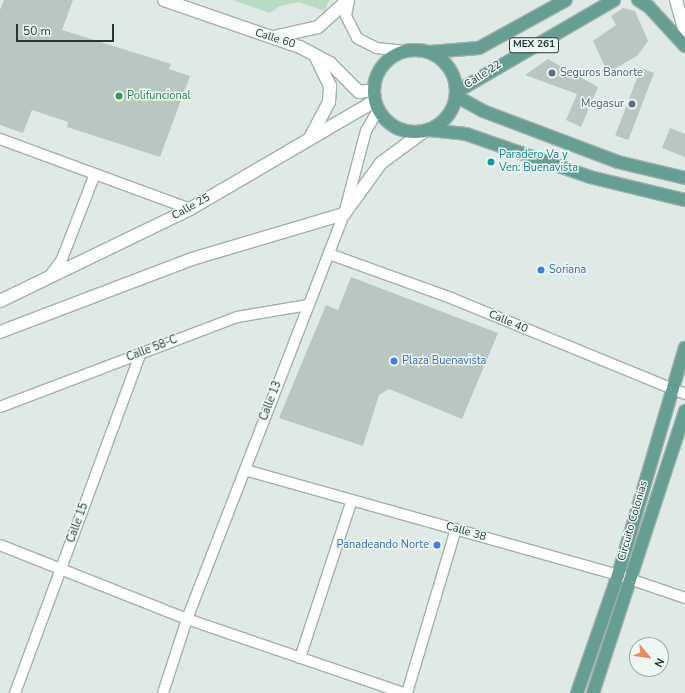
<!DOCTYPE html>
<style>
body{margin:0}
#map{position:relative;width:685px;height:693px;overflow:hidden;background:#dfeae6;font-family:"Nunito Sans",sans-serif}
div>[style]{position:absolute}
.green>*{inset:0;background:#b9dac5}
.building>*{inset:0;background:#b8c7c2;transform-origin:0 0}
.roads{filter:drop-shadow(1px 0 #a2b1ad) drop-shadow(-1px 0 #a2b1ad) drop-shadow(0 1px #a2b1ad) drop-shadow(0 -1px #a2b1ad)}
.minor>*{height:10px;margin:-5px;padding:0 5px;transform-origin:5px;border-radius:5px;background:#fff}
.secondary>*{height:12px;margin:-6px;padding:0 6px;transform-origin:6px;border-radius:6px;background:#fff}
.primary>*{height:12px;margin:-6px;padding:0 6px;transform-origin:6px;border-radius:6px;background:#669e94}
.primary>.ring{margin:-6px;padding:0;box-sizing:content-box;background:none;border:12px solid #669e94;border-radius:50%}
.dots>*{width:11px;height:11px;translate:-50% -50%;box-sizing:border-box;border:2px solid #eff7f4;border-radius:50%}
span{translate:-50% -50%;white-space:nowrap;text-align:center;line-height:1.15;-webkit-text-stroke:3px #eff7f4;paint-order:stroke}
.shield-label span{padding:1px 3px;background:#eff7f4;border:1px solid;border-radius:3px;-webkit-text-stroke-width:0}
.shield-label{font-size:10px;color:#213935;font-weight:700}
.street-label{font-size:11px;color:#213935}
.service-label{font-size:11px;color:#4e5e75}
.left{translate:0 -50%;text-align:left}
.right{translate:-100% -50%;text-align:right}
.leisure-label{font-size:11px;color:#27864d}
.culture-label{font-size:11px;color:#0d838f}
.shop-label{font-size:11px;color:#366cbe}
.north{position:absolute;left:629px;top:637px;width:40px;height:40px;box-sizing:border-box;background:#eff7f4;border:1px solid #9daba8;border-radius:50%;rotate:119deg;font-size:11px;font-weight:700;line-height:16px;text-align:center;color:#213935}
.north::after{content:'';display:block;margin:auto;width:14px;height:18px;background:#ec8b5c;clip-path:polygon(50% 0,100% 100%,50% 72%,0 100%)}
.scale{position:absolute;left:16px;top:24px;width:98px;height:18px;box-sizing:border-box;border:2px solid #213935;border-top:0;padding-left:5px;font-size:12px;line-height:14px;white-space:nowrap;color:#213935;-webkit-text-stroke:3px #eff7f4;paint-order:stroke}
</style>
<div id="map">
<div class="green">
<div style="clip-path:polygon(233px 0,329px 0,325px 11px,299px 2px,280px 6px,270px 13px)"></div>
</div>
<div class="building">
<div style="clip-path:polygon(4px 0,73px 0,62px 30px,171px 64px,169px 69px,190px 76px,160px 157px,67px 127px,68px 122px,32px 110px,23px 133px,0 125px,0 10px)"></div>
<div style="clip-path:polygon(623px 8px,635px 11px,648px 41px,638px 55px,608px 73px,593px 41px,616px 25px,611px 16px)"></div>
<div style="clip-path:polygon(548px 59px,598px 87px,581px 127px,566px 120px,577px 94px,525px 75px)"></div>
<div style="left:641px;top:68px;width:14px;height:72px;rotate:21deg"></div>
<div style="clip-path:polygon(670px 128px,685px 134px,685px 157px,662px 148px)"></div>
<div style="clip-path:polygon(351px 277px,498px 333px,462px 419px,389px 389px,379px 395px,363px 446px,279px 418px,326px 305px,338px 310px)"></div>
</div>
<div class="roads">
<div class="minor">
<div style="left:349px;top:0;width:16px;rotate:101deg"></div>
<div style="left:346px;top:16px;width:25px;rotate:63deg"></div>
<div style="left:357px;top:38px;width:22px;rotate:27deg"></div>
<div style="left:377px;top:48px;width:30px;rotate:6deg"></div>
<div style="left:0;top:139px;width:202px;rotate:20.2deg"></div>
<div style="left:329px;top:254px;width:130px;rotate:19.8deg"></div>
<div style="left:451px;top:298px;width:253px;rotate:22.3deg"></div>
<div style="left:49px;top:277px;width:22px;rotate:-54deg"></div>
<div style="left:62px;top:259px;width:91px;rotate:-68.8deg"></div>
<div style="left:0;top:407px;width:254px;rotate:-20.8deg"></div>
<div style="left:237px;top:317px;width:72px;rotate:-9.6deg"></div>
<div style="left:245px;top:470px;width:387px;rotate:15.7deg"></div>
<div style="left:618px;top:575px;width:71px;rotate:18.9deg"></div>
<div style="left:0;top:545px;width:201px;rotate:21.6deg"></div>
<div style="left:187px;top:619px;width:228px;rotate:18.9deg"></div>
<div style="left:300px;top:658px;width:166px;rotate:-71.8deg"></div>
<div style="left:15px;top:693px;width:363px;rotate:-69.7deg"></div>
<div style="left:163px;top:693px;width:78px;rotate:-72deg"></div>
<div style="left:187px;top:619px;width:434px;rotate:-68.8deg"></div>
<div style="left:344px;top:214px;width:86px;rotate:-75.2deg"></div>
<div style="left:366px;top:131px;width:24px;rotate:-60deg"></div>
<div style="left:407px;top:693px;width:171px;rotate:-73.4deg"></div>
</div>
<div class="secondary">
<div style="left:164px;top:0;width:144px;rotate:19.1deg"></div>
<div style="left:300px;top:47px;width:34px;rotate:28deg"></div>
<div style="left:330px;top:63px;width:41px;rotate:45deg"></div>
<div style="left:359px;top:92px;width:15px;rotate:-8deg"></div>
<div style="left:676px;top:0;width:33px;rotate:74deg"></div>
<div style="left:273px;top:37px;width:46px;rotate:-12.5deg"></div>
<div style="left:318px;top:27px;width:40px;rotate:-42deg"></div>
<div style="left:311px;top:136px;width:38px;rotate:-62deg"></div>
<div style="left:329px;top:102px;width:16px;rotate:-86deg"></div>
<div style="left:330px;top:86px;width:32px;rotate:-116deg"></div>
<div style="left:0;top:301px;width:211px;rotate:-25.8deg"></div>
<div style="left:190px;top:209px;width:214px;rotate:-30.3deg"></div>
<div style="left:0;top:332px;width:205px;rotate:-20.8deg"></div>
<div style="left:192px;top:259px;width:159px;rotate:-16.5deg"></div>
<div style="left:344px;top:214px;width:63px;rotate:-54deg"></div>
<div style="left:381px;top:163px;width:52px;rotate:-36.4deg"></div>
</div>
<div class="primary">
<div style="left:638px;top:0;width:13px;rotate:32deg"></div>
<div style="left:649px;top:7px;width:53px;rotate:47.3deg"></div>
<div class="ring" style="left:374px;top:50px;width:70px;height:70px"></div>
<div style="left:430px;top:52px;width:49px;rotate:-4.7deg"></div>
<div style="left:479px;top:48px;width:99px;rotate:-28.9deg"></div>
<div style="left:456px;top:92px;width:183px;rotate:-30.2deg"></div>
<div style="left:456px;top:96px;width:31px;rotate:29deg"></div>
<div style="left:483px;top:111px;width:144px;rotate:20.7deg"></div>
<div style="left:618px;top:162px;width:69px;rotate:13.4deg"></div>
<div style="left:429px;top:130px;width:37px;rotate:6deg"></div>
<div style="left:466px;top:134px;width:131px;rotate:19.1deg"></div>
<div style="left:590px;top:177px;width:98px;rotate:13.6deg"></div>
<div style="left:577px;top:693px;width:125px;rotate:-70.8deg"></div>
<div style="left:618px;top:575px;width:237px;rotate:-73.6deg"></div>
<div style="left:593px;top:693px;width:297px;rotate:-71.9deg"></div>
</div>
</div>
<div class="dots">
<div style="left:552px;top:73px;background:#5c6f8a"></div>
<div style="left:119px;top:96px;background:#2e9e5b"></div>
<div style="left:632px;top:104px;background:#5c6f8a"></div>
<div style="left:491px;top:162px;background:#0f9aa8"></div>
<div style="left:541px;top:270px;background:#3f7fe0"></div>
<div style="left:394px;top:361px;background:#3f7fe0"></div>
<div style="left:437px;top:545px;background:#3f7fe0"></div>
</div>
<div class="shield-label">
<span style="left:534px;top:45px">MEX 261</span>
</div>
<div class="street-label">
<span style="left:275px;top:39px;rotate:17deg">Calle 60</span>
<span style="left:483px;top:75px;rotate:-33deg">Calle 22</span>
<span style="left:191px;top:207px;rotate:-29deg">Calle 25</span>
<span style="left:508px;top:322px;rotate:23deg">Calle 40</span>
<span style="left:152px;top:349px;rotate:-21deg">Calle 58-C</span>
<span style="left:271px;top:401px;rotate:-69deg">Calle 13</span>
<span style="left:633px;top:521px;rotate:-74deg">Circuito Colonias</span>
<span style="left:78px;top:523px;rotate:-70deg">Calle 15</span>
<span style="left:466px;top:532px;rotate:16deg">Calle 38</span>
</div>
<div class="service-label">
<span class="left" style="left:560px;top:73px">Seguros Banorte</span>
<span class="right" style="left:624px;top:104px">Megasur</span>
</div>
<div class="leisure-label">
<span class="left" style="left:127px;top:96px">Polifuncional</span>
</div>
<div class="culture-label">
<span class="left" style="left:499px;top:162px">Paradero Va y<br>Ven: Buenavista</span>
</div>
<div class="shop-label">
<span class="left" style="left:549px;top:270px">Soriana</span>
<span class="left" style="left:402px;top:361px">Plaza Buenavista</span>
<span class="right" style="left:429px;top:545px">Panadeando Norte</span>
</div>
<div class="north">N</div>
<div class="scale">50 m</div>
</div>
